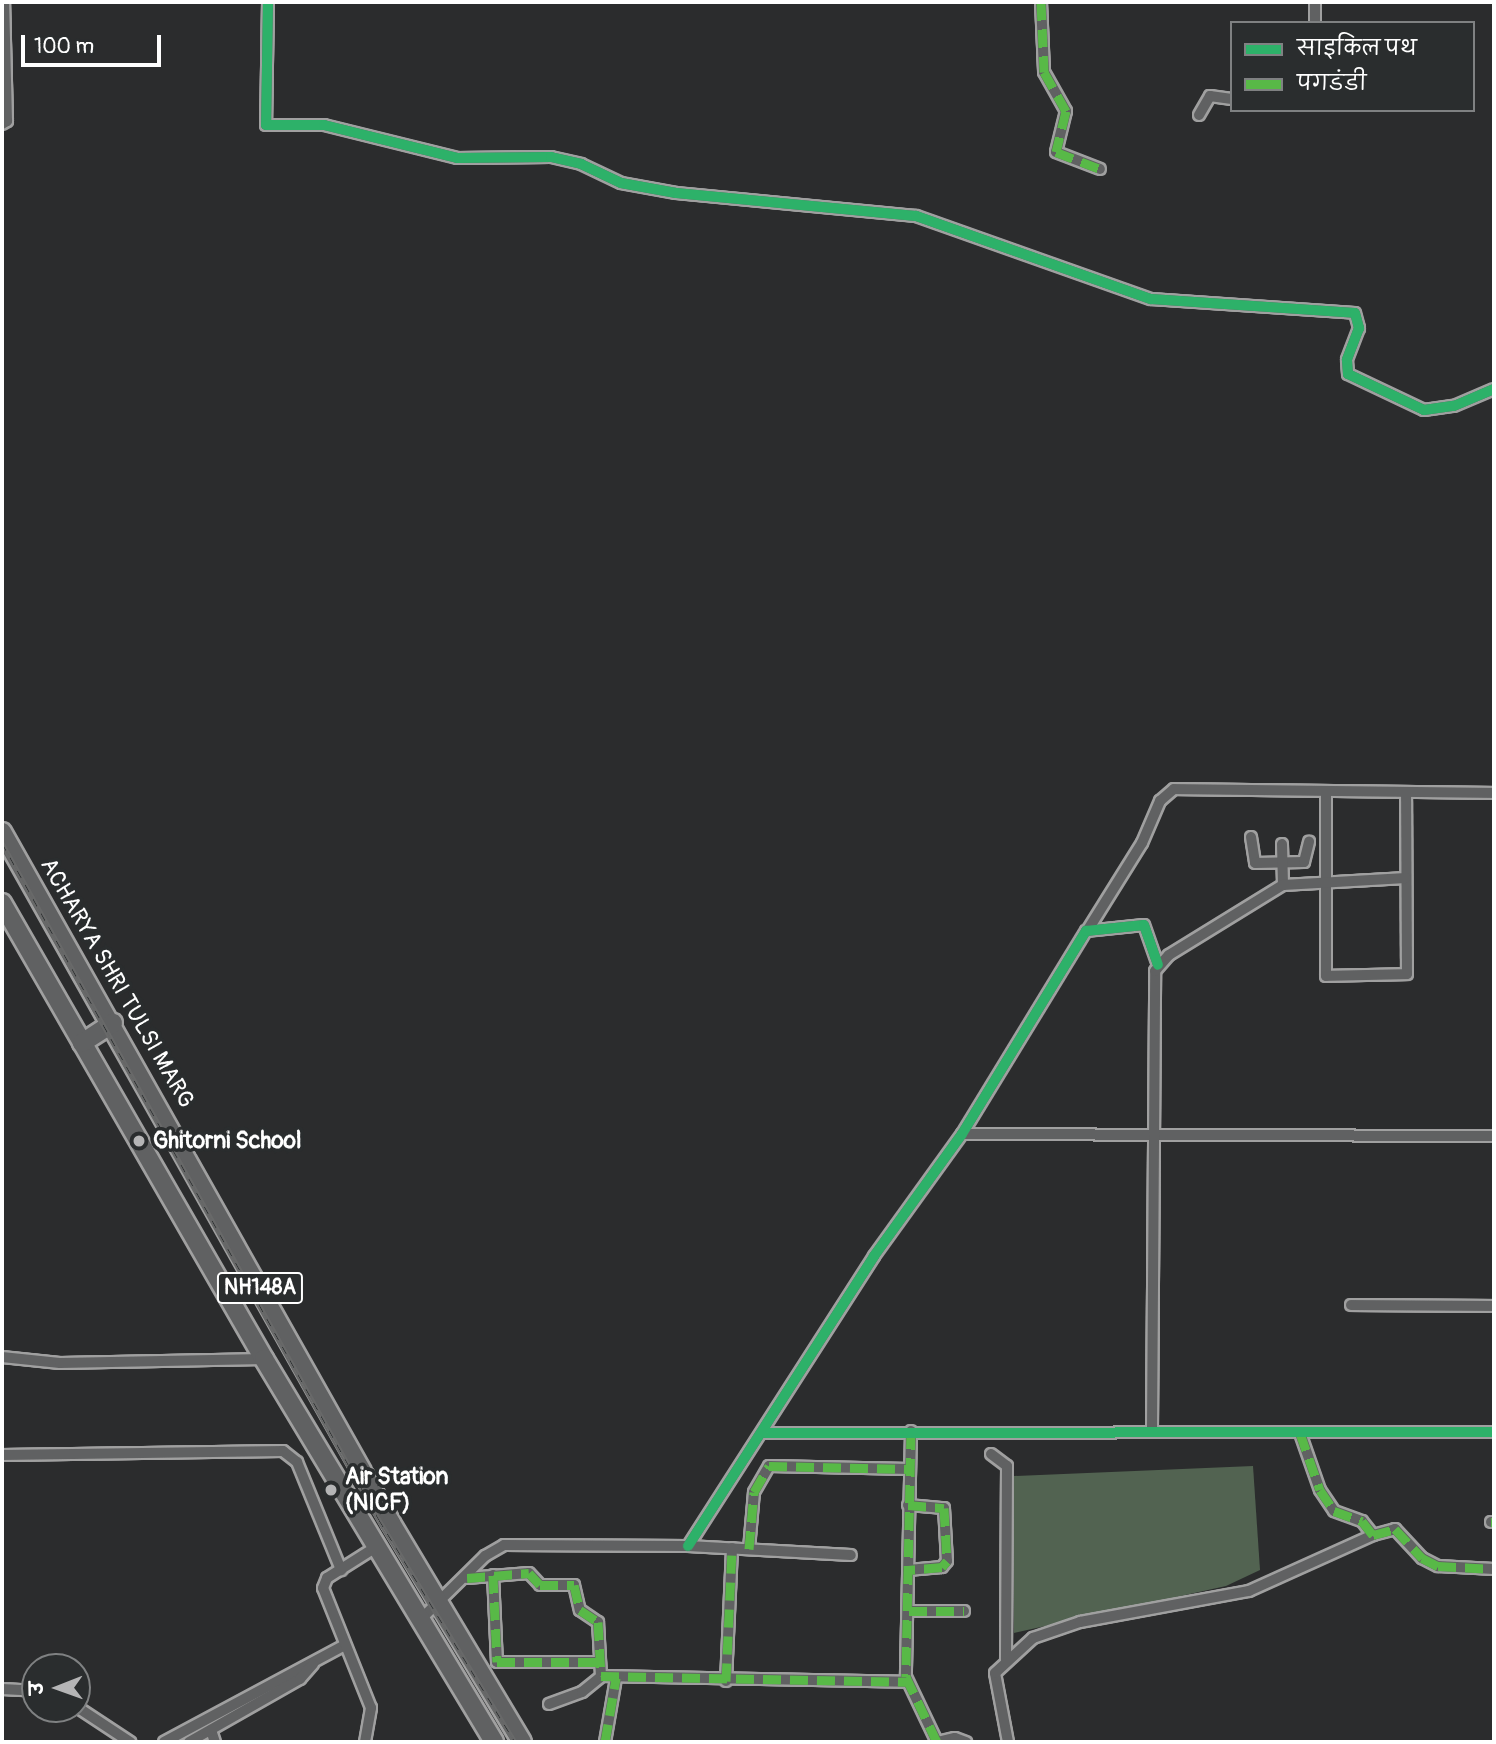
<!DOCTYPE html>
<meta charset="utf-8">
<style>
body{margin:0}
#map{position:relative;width:1496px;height:1744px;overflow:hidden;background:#2b2c2d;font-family:Pangolin,"Playpen Sans Deva",sans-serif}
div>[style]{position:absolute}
.green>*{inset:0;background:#526351}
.roads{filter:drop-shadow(2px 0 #a0a0a0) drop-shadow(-2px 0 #a0a0a0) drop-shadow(0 2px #a0a0a0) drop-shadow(0 -2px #a0a0a0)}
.street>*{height:10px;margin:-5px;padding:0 5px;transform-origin:5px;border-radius:5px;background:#606162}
.highway>*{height:18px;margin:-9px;padding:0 9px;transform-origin:9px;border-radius:9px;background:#606162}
.rail>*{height:5px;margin-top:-2.5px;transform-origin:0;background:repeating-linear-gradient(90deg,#2a2d2e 0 8px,#686969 0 16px);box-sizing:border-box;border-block:2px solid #686969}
.quiet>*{height:9px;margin-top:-4.5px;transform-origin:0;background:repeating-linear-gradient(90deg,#58b947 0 18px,transparent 0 27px)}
.cycleway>*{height:10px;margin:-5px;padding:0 5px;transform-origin:5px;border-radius:5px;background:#2db169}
.dots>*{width:19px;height:19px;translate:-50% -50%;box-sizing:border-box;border:4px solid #2a2d2e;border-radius:50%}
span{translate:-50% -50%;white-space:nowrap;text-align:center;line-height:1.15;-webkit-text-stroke:7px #2a2d2e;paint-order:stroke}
.shield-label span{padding:2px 5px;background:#2a2d2e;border:2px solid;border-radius:5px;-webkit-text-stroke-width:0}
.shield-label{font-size:21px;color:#fff;font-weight:700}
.street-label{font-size:23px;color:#fff}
.poi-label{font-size:23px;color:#fff;font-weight:700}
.left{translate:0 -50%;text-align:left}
.frame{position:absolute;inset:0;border:4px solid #fff;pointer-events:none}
.legend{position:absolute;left:1230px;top:21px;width:245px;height:91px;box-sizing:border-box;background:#2a2d2e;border:2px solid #7f8182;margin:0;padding:9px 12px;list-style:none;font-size:21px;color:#fff}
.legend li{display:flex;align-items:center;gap:14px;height:35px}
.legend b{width:35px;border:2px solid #7f8182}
.north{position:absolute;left:21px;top:1653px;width:70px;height:70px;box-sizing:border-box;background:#2a2d2e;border:2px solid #7f8182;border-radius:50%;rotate:269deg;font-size:19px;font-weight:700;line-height:28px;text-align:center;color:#fff}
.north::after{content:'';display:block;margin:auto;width:24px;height:32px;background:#b5b5b6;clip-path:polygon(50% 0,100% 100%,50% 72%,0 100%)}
.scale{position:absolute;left:21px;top:35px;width:140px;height:32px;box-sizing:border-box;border:4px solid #fff;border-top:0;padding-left:9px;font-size:21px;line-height:24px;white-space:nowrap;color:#fff;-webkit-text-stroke:5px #2a2d2e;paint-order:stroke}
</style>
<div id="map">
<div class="green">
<div style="clip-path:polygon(1253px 1466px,1260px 1570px,1226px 1586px,1014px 1633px,1014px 1476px)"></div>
</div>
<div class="roads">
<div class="street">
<div style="left:268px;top:2px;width:123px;rotate:90.9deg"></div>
<div style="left:266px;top:125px;width:58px"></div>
<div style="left:324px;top:125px;width:137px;rotate:13.9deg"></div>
<div style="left:457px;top:158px;width:94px;rotate:-0.6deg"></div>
<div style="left:551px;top:157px;width:31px;rotate:13deg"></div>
<div style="left:581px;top:164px;width:44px;rotate:25.4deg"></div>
<div style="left:621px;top:183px;width:56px;rotate:10.3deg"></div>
<div style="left:676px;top:193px;width:241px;rotate:5.5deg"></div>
<div style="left:916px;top:216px;width:249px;rotate:19.5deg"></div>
<div style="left:1151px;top:299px;width:204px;rotate:3.9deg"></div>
<div style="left:1355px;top:313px;width:16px;rotate:75deg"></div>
<div style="left:1359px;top:328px;width:34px;rotate:111deg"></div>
<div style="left:1347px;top:360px;width:14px;rotate:86deg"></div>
<div style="left:1348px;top:374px;width:84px;rotate:25.3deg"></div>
<div style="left:1424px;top:410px;width:30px;rotate:-8deg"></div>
<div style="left:1454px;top:406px;width:43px;rotate:-23deg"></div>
<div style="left:1041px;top:2px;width:70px;rotate:87.5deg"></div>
<div style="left:1044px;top:72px;width:45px;rotate:60.6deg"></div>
<div style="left:1066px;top:111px;width:42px;rotate:103.7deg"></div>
<div style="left:1056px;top:152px;width:47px;rotate:21.1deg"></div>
<div style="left:1315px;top:2px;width:21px;rotate:90deg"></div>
<div style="left:1199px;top:115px;width:22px;rotate:-60deg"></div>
<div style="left:1210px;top:96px;width:22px;rotate:8deg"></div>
<div style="left:2px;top:124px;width:6px;rotate:-31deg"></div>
<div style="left:7px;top:121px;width:119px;rotate:-91.4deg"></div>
<div style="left:1326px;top:792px;width:184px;rotate:90deg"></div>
<div style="left:1326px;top:976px;width:81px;rotate:-1.4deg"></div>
<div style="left:1407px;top:974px;width:180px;rotate:-90.3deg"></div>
<div style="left:1251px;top:837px;width:26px;rotate:81deg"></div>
<div style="left:1255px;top:863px;width:49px;rotate:-1.2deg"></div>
<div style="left:1304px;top:862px;width:21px;rotate:-76deg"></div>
<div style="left:1282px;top:844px;width:41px;rotate:88.6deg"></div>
<div style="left:1089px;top:928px;width:100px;rotate:-58.1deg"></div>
<div style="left:1142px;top:843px;width:46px;rotate:-66.8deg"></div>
<div style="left:1160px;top:801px;width:18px;rotate:-41deg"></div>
<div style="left:1174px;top:789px;width:320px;rotate:0.7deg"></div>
<div style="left:962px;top:1134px;width:532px;rotate:0.22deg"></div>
<div style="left:1351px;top:1305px;width:143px;rotate:0.4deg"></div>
<div style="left:2px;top:1357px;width:58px;rotate:5.9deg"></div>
<div style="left:60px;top:1363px;width:204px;rotate:-1.1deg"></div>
<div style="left:1152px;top:1429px;width:458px;rotate:-89.6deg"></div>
<div style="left:1155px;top:971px;width:21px;rotate:-49deg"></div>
<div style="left:1169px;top:955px;width:134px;rotate:-31.6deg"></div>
<div style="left:1283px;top:885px;width:123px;rotate:-3.3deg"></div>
<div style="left:911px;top:1431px;width:246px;rotate:91.2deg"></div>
<div style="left:906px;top:1677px;width:72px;rotate:64.5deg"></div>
<div style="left:765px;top:1433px;width:729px;rotate:-0.08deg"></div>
<div style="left:1300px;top:1433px;width:60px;rotate:70.7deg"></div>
<div style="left:1320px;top:1490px;width:25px;rotate:56deg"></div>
<div style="left:1334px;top:1511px;width:30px;rotate:20deg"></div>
<div style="left:1362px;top:1521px;width:18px;rotate:52deg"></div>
<div style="left:1373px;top:1535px;width:23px;rotate:-15deg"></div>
<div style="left:1395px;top:1529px;width:40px;rotate:47deg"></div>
<div style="left:1422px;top:1558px;width:18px;rotate:27deg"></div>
<div style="left:1438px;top:1566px;width:56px;rotate:3.1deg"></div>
<div style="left:991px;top:1454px;width:20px;rotate:37deg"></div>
<div style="left:1007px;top:1466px;width:194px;rotate:90.3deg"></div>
<div style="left:2px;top:1455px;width:281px;rotate:-0.8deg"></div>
<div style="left:283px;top:1451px;width:18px;rotate:38deg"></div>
<div style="left:297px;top:1462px;width:117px;rotate:67.8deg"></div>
<div style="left:908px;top:1505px;width:36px;rotate:5deg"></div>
<div style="left:944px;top:1508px;width:53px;rotate:86.8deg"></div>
<div style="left:947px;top:1561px;width:8px;rotate:130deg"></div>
<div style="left:942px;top:1567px;width:34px;rotate:175deg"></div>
<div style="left:1491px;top:1522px;width:3px"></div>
<div style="left:688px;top:1546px;width:345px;rotate:-57.3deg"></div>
<div style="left:874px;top:1256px;width:150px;rotate:-54.2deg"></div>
<div style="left:962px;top:1134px;width:238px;rotate:-58.6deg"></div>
<div style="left:1086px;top:931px;width:58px;rotate:-5.9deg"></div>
<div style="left:1144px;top:925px;width:42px;rotate:70.7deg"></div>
<div style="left:749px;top:1549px;width:57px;rotate:-85deg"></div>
<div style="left:754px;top:1492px;width:30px;rotate:-60deg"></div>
<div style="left:769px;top:1466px;width:141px;rotate:1.2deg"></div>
<div style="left:493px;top:1575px;width:87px;rotate:87.4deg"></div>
<div style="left:497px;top:1662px;width:100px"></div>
<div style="left:467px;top:1578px;width:62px;rotate:-4.6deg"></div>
<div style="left:529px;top:1573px;width:16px;rotate:47deg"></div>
<div style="left:540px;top:1585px;width:34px"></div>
<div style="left:574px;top:1585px;width:26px;rotate:77deg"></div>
<div style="left:580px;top:1610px;width:22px;rotate:34deg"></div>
<div style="left:598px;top:1622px;width:54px;rotate:86.8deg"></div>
<div style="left:601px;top:1676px;width:305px;rotate:1.1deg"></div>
<div style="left:909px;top:1611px;width:55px"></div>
<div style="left:419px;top:1621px;width:93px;rotate:-44.6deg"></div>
<div style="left:485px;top:1556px;width:22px;rotate:-30deg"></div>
<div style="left:504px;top:1545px;width:184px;rotate:0.3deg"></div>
<div style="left:688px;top:1546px;width:163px;rotate:3.2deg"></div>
<div style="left:726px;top:1681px;width:133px;rotate:-87.4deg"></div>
<div style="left:2px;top:1689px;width:33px;rotate:3deg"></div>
<div style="left:549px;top:1704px;width:35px;rotate:-20deg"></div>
<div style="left:582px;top:1692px;width:26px;rotate:-39deg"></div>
<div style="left:77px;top:1707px;width:64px;rotate:33.4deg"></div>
<div style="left:211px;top:1730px;width:13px;rotate:72deg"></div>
<div style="left:164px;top:1742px;width:205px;rotate:-28.2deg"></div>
<div style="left:189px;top:1742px;width:128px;rotate:-29.6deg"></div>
<div style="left:300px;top:1679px;width:20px;rotate:-49deg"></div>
<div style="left:365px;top:1742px;width:35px;rotate:-80deg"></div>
<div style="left:371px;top:1708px;width:129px;rotate:-111.8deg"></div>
<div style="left:323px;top:1588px;width:11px;rotate:-68deg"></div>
<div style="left:327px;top:1578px;width:58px;rotate:-32.3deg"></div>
<div style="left:605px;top:1742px;width:65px;rotate:-80.2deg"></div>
<div style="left:937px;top:1742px;width:18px;rotate:-13deg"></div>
<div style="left:955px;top:1738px;width:12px;rotate:20deg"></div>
<div style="left:1008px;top:1742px;width:70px;rotate:-100.7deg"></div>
<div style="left:995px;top:1673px;width:52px;rotate:-42.6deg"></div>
<div style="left:1033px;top:1638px;width:50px;rotate:-18.8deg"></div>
<div style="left:1080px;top:1622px;width:172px;rotate:-10.4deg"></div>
<div style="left:1249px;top:1591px;width:136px;rotate:-24.3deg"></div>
</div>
<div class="highway">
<div style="left:2px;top:832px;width:793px;rotate:60.62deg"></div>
<div style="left:391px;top:1523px;width:255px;rotate:59.1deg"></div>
<div style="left:2px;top:903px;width:526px;rotate:60.12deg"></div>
<div style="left:264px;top:1359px;width:447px;rotate:59deg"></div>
<div style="left:82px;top:1043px;width:37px;rotate:-33deg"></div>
</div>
</div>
<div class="rail">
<div style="left:2px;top:843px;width:775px;rotate:60.89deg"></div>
<div style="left:379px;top:1520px;width:260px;rotate:58.5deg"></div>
</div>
<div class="quiet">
<div style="left:1041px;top:2px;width:70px;rotate:87.5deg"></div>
<div style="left:1044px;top:72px;width:45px;rotate:60.6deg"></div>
<div style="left:1066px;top:111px;width:42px;rotate:103.7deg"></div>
<div style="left:1056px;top:152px;width:47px;rotate:21.1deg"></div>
<div style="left:911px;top:1431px;width:246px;rotate:91.2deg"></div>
<div style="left:906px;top:1677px;width:72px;rotate:64.5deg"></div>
<div style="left:1300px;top:1433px;width:60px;rotate:70.7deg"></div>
<div style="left:1320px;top:1490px;width:25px;rotate:56deg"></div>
<div style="left:1334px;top:1511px;width:30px;rotate:20deg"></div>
<div style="left:1362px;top:1521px;width:18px;rotate:52deg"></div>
<div style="left:1373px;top:1535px;width:23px;rotate:-15deg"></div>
<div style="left:1395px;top:1529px;width:40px;rotate:47deg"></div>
<div style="left:1422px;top:1558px;width:18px;rotate:27deg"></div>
<div style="left:1438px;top:1566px;width:56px;rotate:3.1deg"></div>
<div style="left:908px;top:1505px;width:36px;rotate:5deg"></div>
<div style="left:944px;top:1508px;width:53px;rotate:86.8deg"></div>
<div style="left:947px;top:1561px;width:8px;rotate:130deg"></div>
<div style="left:942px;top:1567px;width:34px;rotate:175deg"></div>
<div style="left:1491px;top:1522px;width:3px"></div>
<div style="left:749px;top:1549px;width:57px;rotate:-85deg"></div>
<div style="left:754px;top:1492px;width:30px;rotate:-60deg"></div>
<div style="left:769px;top:1466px;width:141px;rotate:1.2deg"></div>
<div style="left:493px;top:1575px;width:87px;rotate:87.4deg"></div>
<div style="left:497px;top:1662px;width:100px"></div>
<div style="left:467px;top:1578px;width:62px;rotate:-4.6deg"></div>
<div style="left:529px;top:1573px;width:16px;rotate:47deg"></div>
<div style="left:540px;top:1585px;width:34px"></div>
<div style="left:574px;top:1585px;width:26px;rotate:77deg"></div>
<div style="left:580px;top:1610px;width:22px;rotate:34deg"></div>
<div style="left:598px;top:1622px;width:54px;rotate:86.8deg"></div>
<div style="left:601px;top:1676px;width:305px;rotate:1.1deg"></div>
<div style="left:909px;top:1611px;width:55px"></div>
<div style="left:726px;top:1681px;width:133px;rotate:-87.4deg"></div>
<div style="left:605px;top:1742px;width:65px;rotate:-80.2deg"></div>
</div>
<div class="cycleway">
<div style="left:268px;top:2px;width:123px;rotate:90.9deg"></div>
<div style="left:266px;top:125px;width:58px"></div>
<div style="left:324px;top:125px;width:137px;rotate:13.9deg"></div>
<div style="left:457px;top:158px;width:94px;rotate:-0.6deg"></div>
<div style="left:551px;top:157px;width:31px;rotate:13deg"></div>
<div style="left:581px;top:164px;width:44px;rotate:25.4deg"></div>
<div style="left:621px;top:183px;width:56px;rotate:10.3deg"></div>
<div style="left:676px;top:193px;width:241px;rotate:5.5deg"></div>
<div style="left:916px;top:216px;width:249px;rotate:19.5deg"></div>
<div style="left:1151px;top:299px;width:204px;rotate:3.9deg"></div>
<div style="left:1355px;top:313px;width:16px;rotate:75deg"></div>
<div style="left:1359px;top:328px;width:34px;rotate:111deg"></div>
<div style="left:1347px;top:360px;width:14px;rotate:86deg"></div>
<div style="left:1348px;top:374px;width:84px;rotate:25.3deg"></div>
<div style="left:1424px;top:410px;width:30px;rotate:-8deg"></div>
<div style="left:1454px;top:406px;width:43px;rotate:-23deg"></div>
<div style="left:765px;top:1433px;width:729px;rotate:-0.08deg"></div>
<div style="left:688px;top:1546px;width:345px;rotate:-57.3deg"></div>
<div style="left:874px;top:1256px;width:150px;rotate:-54.2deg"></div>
<div style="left:962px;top:1134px;width:238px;rotate:-58.6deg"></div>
<div style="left:1086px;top:931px;width:58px;rotate:-5.9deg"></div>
<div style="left:1144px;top:925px;width:42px;rotate:70.7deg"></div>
</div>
<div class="dots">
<div style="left:139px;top:1141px;background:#b5b5b6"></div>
<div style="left:331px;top:1490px;background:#b5b5b6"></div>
</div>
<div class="shield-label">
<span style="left:260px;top:1288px">NH148A</span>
</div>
<div class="street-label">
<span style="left:117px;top:983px;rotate:60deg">ACHARYA SHRI TULSI MARG</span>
</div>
<div class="poi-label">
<span class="left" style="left:153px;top:1141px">Ghitorni School</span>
<span class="left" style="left:345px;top:1490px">Air Station<br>(NICF)</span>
</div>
<div class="frame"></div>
<ul class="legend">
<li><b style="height:9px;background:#2db169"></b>साइकिल पथ</li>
<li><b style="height:9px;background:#58b947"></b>पगडंडी</li>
</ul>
<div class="north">उ</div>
<div class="scale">100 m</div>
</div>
